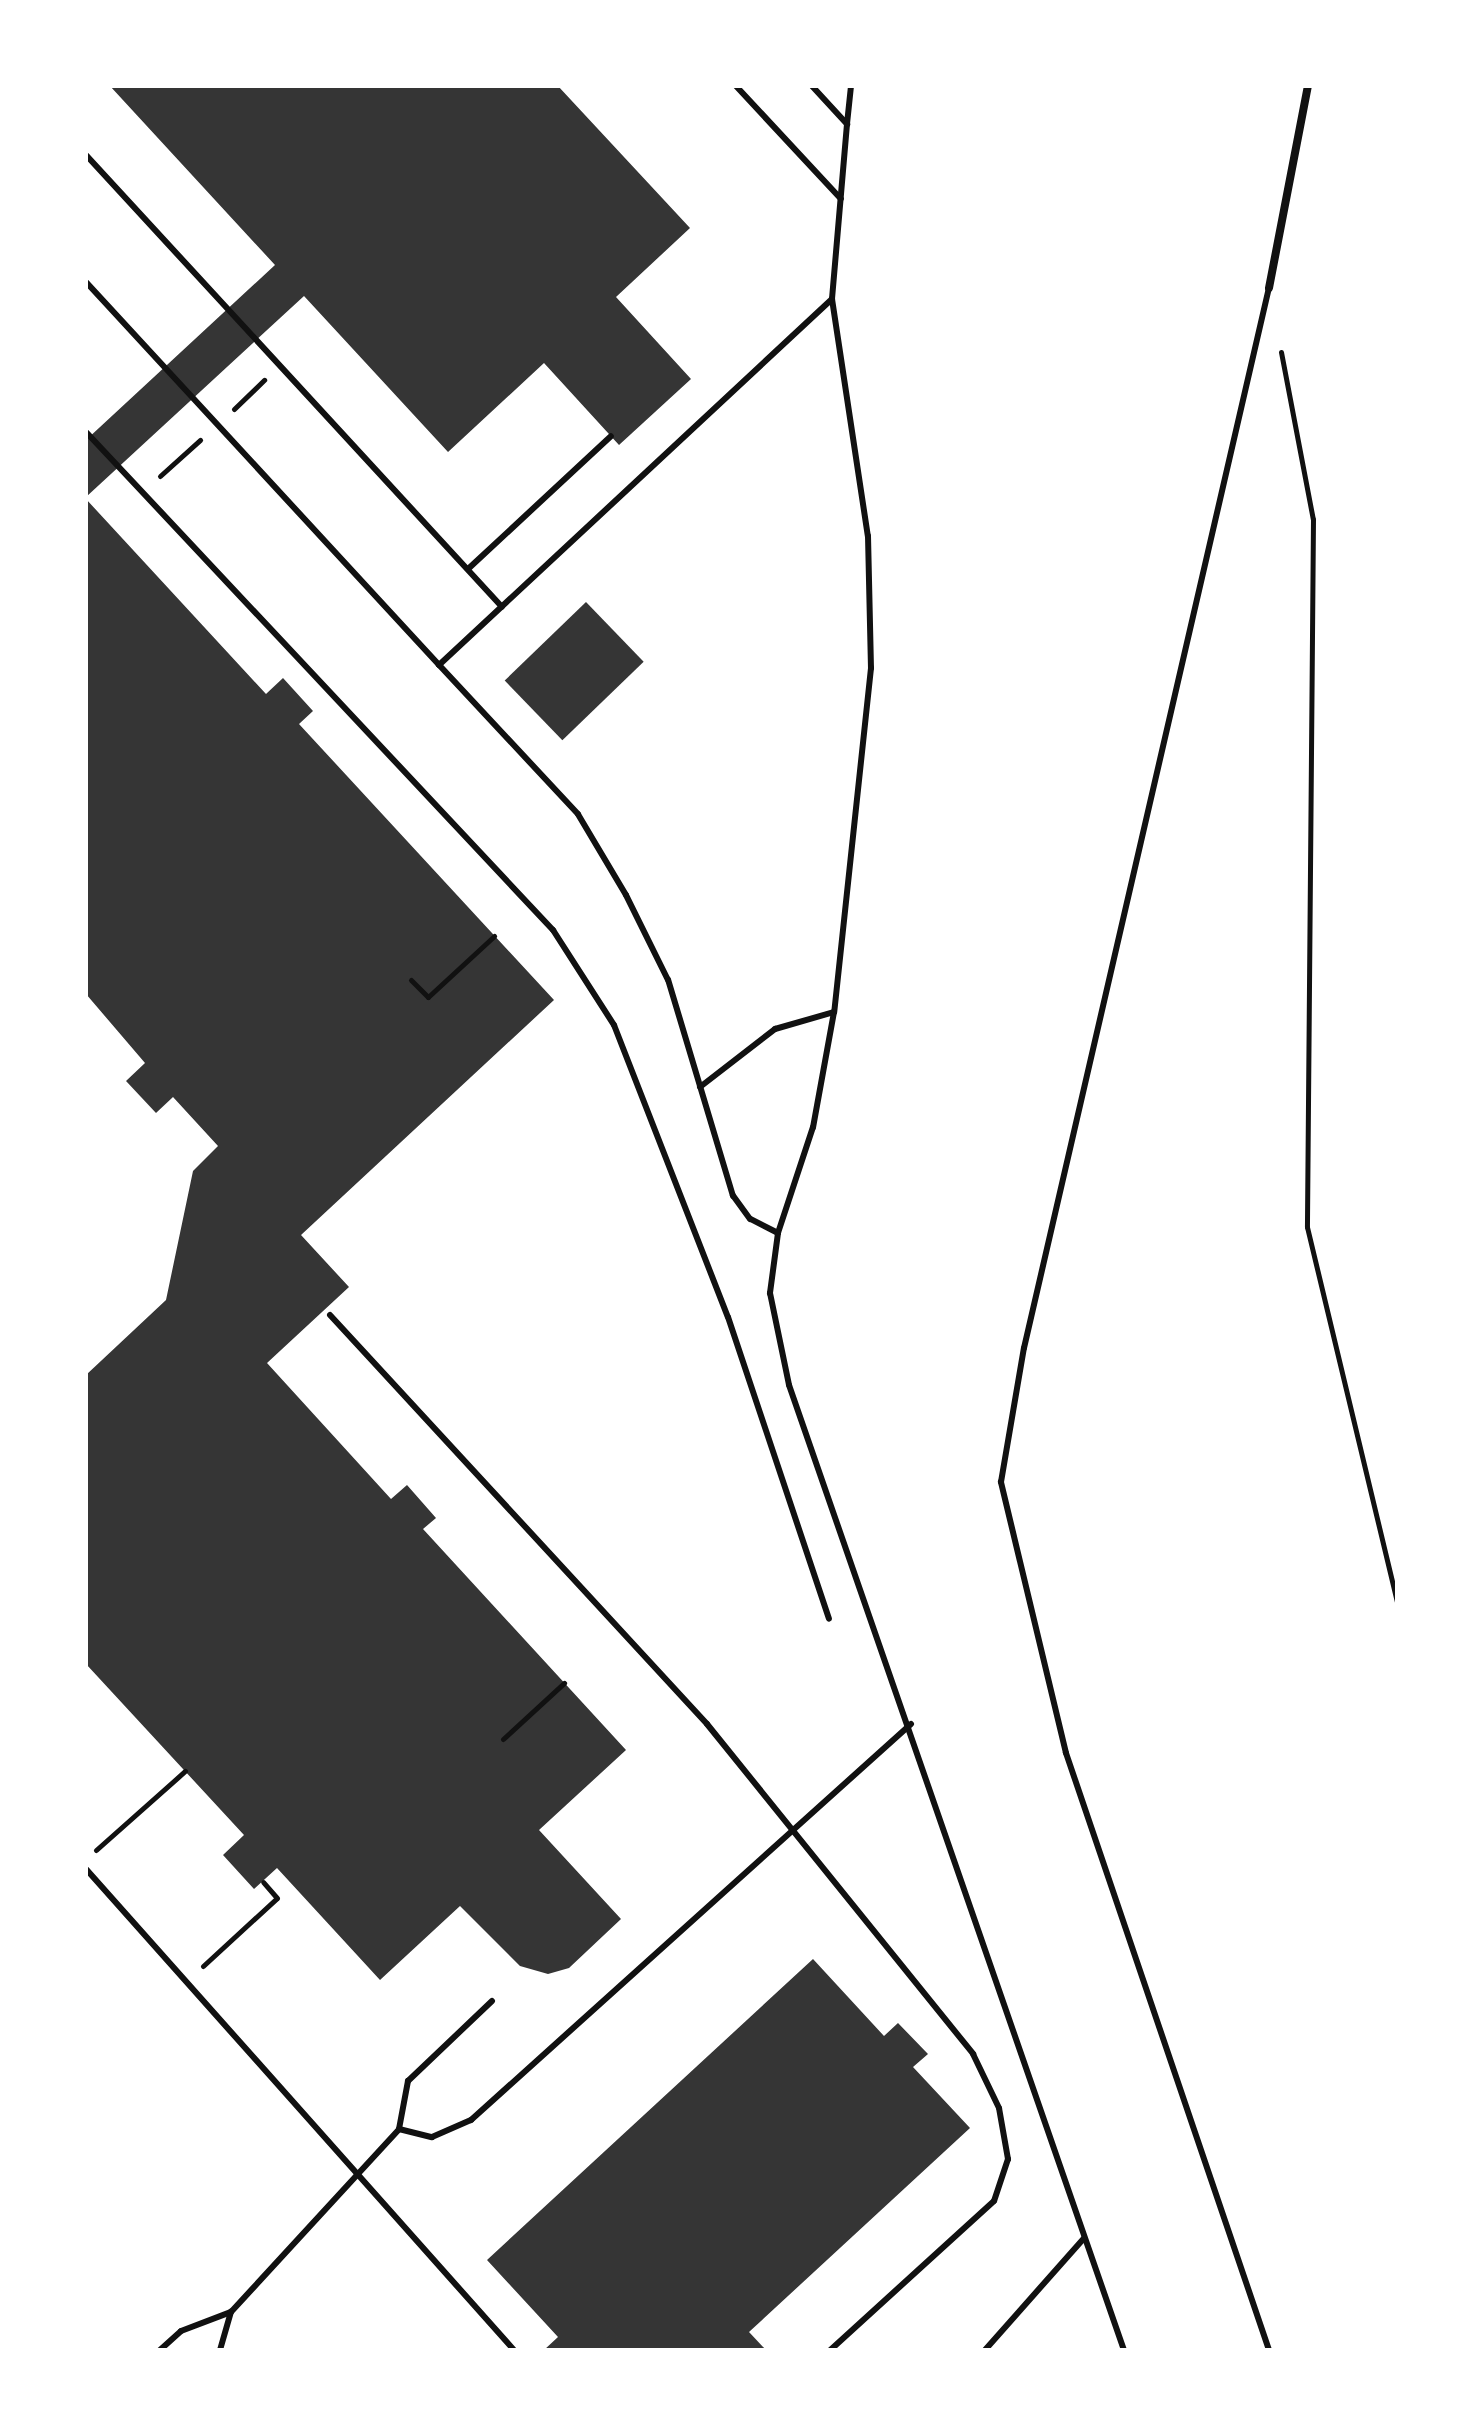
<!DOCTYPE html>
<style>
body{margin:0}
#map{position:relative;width:1483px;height:2436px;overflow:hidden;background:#fff;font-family:Barlow,sans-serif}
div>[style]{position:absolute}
.building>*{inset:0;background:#353535;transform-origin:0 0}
.path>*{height:5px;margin:-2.5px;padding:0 2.5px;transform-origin:2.5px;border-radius:2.5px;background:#111}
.service>*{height:6px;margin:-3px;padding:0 3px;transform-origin:3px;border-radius:3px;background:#111}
.minor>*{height:8px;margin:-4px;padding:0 4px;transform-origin:4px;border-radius:4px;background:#111}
span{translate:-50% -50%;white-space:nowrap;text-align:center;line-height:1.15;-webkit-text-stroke:6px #fff;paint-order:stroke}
.frame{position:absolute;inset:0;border:88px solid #fff;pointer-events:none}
</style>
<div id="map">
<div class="building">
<div style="clip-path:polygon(110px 86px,558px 86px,690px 228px,616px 297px,691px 379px,619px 445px,544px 363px,448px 452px,304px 296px,86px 497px,86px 440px,275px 265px)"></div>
<div style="clip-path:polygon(86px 499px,266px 694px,283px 678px,313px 711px,299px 724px,554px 1000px,301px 1235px,349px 1287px,267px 1363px,391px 1499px,407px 1485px,436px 1518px,423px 1529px,626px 1750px,539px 1830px,621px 1919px,569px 1968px,548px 1974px,520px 1966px,460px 1906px,380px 1980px,277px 1868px,254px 1889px,223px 1855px,244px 1835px,86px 1664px,86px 1375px,166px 1300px,193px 1171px,218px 1146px,173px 1097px,156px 1113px,126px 1081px,145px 1063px,86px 994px)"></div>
<div style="left:586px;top:602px;width:83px;height:113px;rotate:46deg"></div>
<div style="clip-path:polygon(813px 1959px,884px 2036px,898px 2023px,928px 2054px,913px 2067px,970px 2128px,749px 2332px,766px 2350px,544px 2350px,558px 2337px,487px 2260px)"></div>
</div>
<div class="path">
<div style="left:1281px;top:352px;width:170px;rotate:79.2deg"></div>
<div style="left:1313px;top:519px;width:708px;rotate:90.49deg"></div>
<div style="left:1307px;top:1227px;width:385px;rotate:76.5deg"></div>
<div style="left:234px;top:409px;width:42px;rotate:-44deg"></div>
<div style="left:160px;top:476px;width:54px;rotate:-42deg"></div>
<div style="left:411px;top:980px;width:24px;rotate:45deg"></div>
<div style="left:428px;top:997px;width:90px;rotate:-42.7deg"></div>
<div style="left:503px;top:1739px;width:83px;rotate:-42.6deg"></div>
<div style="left:96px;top:1850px;width:119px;rotate:-41.6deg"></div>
<div style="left:203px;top:1966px;width:100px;rotate:-42.6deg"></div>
<div style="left:277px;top:1898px;width:21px;rotate:-131deg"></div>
</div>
<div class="service">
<div style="left:736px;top:86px;width:154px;rotate:47.1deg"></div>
<div style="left:812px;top:86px;width:52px;rotate:47.4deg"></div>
<div style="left:847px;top:124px;width:176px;rotate:94.9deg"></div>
<div style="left:832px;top:299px;width:240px;rotate:81.4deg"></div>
<div style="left:868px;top:536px;width:132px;rotate:88.7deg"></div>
<div style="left:871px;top:668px;width:346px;rotate:96.1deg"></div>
<div style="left:834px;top:1012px;width:117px;rotate:100.3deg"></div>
<div style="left:813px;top:1127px;width:112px;rotate:108.3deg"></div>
<div style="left:778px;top:1233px;width:61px;rotate:97.6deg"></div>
<div style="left:770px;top:1293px;width:94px;rotate:78.3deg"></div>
<div style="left:789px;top:1385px;width:1021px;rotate:70.86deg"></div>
<div style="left:847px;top:124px;width:38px;rotate:-84deg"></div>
<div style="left:86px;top:155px;width:614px;rotate:47.37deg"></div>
<div style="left:86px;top:282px;width:521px;rotate:47.33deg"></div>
<div style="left:86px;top:432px;width:683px;rotate:46.84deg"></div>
<div style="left:553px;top:930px;width:113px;rotate:57.3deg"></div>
<div style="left:614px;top:1025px;width:313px;rotate:68.7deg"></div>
<div style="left:728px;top:1317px;width:318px;rotate:71.5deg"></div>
<div style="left:468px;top:569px;width:195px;rotate:-42.9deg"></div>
<div style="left:700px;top:1087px;width:95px;rotate:-37.7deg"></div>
<div style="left:775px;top:1029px;width:61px;rotate:-16.1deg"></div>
<div style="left:778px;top:1233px;width:31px;rotate:-153deg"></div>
<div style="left:750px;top:1219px;width:29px;rotate:-126deg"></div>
<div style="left:733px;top:1196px;width:226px;rotate:-106.7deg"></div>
<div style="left:668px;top:980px;width:95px;rotate:-116.3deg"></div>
<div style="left:626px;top:895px;width:94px;rotate:-120.7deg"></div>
<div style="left:578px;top:814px;width:204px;rotate:-133deg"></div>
<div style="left:439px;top:665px;width:537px;rotate:-42.96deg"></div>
<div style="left:330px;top:1315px;width:556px;rotate:47.33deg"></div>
<div style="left:707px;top:1724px;width:424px;rotate:51.1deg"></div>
<div style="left:973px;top:2054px;width:60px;rotate:64.3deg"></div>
<div style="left:999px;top:2108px;width:52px;rotate:80deg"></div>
<div style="left:1008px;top:2159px;width:44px;rotate:108.4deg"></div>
<div style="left:994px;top:2201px;width:222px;rotate:137.7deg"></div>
<div style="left:86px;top:1869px;width:644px;rotate:48.34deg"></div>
<div style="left:399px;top:2129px;width:49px;rotate:-79.4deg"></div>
<div style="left:408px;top:2081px;width:116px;rotate:-43.6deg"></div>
<div style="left:160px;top:2350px;width:28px;rotate:-42deg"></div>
<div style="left:181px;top:2331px;width:53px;rotate:-20.8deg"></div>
<div style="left:220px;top:2350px;width:40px;rotate:-74deg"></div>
<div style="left:231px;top:2312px;width:248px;rotate:-47.4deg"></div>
<div style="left:399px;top:2129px;width:34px;rotate:14deg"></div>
<div style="left:432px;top:2137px;width:43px;rotate:-23.6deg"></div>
<div style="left:471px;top:2120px;width:592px;rotate:-41.99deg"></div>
<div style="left:985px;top:2350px;width:149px;rotate:-48.5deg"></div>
<div style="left:1269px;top:2350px;width:631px;rotate:-108.78deg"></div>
<div style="left:1066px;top:1753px;width:279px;rotate:-103.5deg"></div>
<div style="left:1001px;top:1482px;width:136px;rotate:-80.3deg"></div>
<div style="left:1024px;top:1348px;width:1088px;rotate:-76.99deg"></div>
</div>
<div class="minor">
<div style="left:1269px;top:288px;width:206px;rotate:-79.1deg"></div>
</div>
<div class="frame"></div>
</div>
